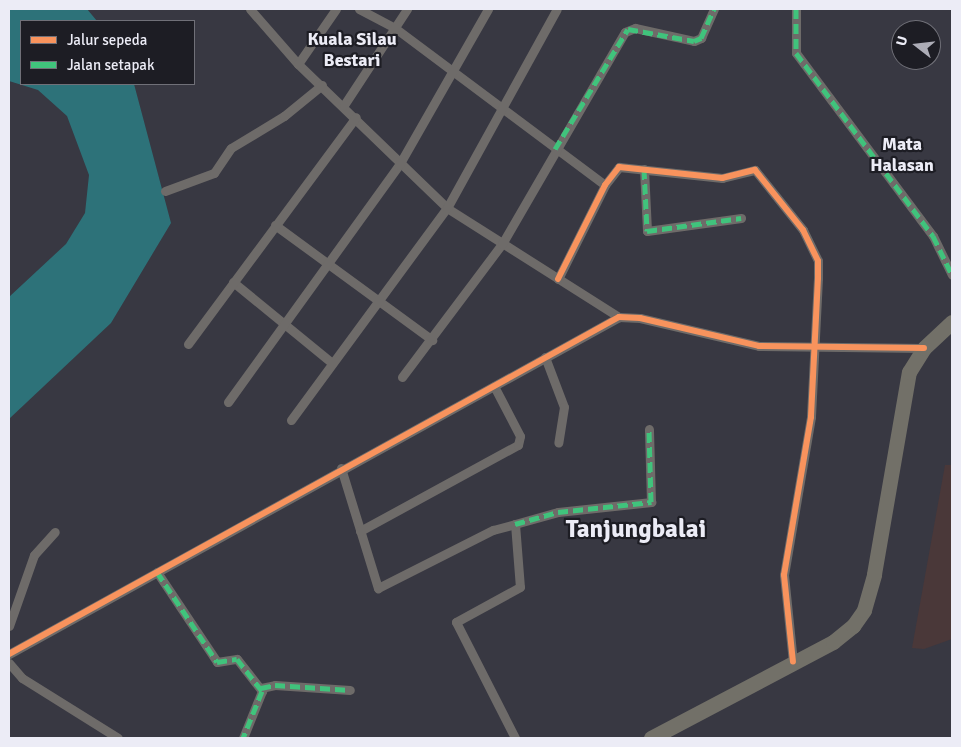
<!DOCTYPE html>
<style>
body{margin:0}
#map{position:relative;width:961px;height:747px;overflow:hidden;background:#383842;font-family:Signika,sans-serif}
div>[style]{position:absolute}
.commercial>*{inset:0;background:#4a3839}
.water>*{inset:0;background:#2d7279}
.minor>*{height:9px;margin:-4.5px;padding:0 4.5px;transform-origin:4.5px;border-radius:4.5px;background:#6e6b69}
.trunk>*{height:15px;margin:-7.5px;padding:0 7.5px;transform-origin:7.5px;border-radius:7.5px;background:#727068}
.quiet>*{height:5px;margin-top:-2.5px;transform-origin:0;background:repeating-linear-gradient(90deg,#40c37c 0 10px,transparent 0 15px)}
.cycleway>*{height:6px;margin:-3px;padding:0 3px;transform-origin:3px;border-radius:3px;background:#f8935d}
span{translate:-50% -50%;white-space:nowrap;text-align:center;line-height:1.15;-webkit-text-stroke:4.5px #1d1d24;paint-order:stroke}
.quarter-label{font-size:18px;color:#ececf6;font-weight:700}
.town-label{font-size:25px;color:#ececf6;font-weight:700}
.frame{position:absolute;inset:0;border:10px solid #ececf6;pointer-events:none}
.legend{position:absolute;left:20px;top:20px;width:175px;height:65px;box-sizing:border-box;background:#1d1d24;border:1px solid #707078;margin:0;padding:6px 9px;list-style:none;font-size:15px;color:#ececf6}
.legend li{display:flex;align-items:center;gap:10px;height:25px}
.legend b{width:25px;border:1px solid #707078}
.north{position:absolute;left:891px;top:20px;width:50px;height:50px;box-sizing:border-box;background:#1d1d24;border:1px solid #707078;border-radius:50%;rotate:286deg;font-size:14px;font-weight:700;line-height:20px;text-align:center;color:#ececf6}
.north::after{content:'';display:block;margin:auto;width:18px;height:22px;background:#adadb7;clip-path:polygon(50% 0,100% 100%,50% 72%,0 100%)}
</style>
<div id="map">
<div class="commercial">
<div style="clip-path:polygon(945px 465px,952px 465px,952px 639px,924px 649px,912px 648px)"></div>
</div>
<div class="water">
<div style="clip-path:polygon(9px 9px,87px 9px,97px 21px,21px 21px,21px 84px,134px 84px,171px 223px,111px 323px,9px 419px,9px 297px,66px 244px,85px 213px,89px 175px,67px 116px,38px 90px,9px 81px)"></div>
</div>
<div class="minor">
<div style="left:250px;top:9px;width:73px;rotate:48.9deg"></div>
<div style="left:298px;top:64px;width:207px;rotate:44deg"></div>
<div style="left:447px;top:208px;width:204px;rotate:32.4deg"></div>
<div style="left:359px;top:9px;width:41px;rotate:27.8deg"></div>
<div style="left:395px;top:28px;width:262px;rotate:36.8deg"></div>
<div style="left:796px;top:9px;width:44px;rotate:90deg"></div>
<div style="left:796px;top:53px;width:229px;rotate:53.2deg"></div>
<div style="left:933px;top:236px;width:43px;rotate:64deg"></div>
<div style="left:298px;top:64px;width:67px;rotate:-55.4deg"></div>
<div style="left:344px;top:105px;width:115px;rotate:-56.7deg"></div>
<div style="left:644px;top:169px;width:62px;rotate:87.2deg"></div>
<div style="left:647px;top:231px;width:95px;rotate:-7.9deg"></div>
<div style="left:165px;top:191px;width:52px;rotate:-20.2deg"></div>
<div style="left:214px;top:173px;width:30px;rotate:-56deg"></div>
<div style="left:231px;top:148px;width:62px;rotate:-31.1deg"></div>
<div style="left:284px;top:116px;width:49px;rotate:-39.2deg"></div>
<div style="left:275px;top:225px;width:195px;rotate:36.2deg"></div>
<div style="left:558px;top:279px;width:105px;rotate:-63.4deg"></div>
<div style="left:605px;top:185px;width:23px;rotate:-52deg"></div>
<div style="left:619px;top:167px;width:104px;rotate:6.1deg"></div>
<div style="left:722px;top:178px;width:34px;rotate:-14deg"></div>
<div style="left:755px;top:170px;width:77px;rotate:51.3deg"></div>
<div style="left:803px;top:230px;width:34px;rotate:64deg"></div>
<div style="left:818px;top:261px;width:17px;rotate:90deg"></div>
<div style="left:818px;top:278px;width:139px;rotate:92.9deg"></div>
<div style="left:811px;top:417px;width:160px;rotate:99.7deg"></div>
<div style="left:784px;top:575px;width:87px;rotate:84.1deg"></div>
<div style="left:233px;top:282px;width:128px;rotate:39.3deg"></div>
<div style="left:188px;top:344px;width:282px;rotate:-53.5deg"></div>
<div style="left:545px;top:357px;width:53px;rotate:69.2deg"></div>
<div style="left:564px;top:407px;width:36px;rotate:99deg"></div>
<div style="left:402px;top:377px;width:166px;rotate:-53.1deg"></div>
<div style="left:502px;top:244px;width:245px;rotate:-59.9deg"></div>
<div style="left:625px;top:32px;width:11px;rotate:-22deg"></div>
<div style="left:635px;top:28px;width:60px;rotate:12.4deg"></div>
<div style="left:694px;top:41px;width:8px;rotate:-23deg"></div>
<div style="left:701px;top:38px;width:32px;rotate:-66deg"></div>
<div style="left:228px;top:402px;width:292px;rotate:-54.2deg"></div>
<div style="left:399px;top:165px;width:180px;rotate:-60.3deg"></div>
<div style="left:291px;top:420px;width:263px;rotate:-53.7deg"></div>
<div style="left:447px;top:208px;width:227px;rotate:-61.1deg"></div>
<div style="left:341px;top:468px;width:126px;rotate:72.9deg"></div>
<div style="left:378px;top:588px;width:129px;rotate:-26.8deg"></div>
<div style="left:493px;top:530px;width:23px;rotate:-15deg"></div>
<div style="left:515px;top:524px;width:63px;rotate:85.5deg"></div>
<div style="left:520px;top:587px;width:73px;rotate:151.3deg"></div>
<div style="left:456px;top:622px;width:130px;rotate:63deg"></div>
<div style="left:515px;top:524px;width:45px;rotate:-15.6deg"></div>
<div style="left:558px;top:512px;width:94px;rotate:-6.1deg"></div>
<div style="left:651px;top:502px;width:73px;rotate:-91.6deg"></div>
<div style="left:360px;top:531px;width:180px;rotate:-28.6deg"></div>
<div style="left:518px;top:445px;width:9px;rotate:-77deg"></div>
<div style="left:520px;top:436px;width:56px;rotate:-117.5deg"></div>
<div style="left:157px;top:572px;width:108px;rotate:56.3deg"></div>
<div style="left:217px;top:662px;width:20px;rotate:-9deg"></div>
<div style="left:237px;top:659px;width:41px;rotate:52deg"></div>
<div style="left:262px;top:691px;width:51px;rotate:112deg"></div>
<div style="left:9px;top:626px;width:75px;rotate:-70.6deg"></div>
<div style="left:34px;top:555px;width:31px;rotate:-48deg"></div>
<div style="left:9px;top:654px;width:697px;rotate:-28.92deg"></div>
<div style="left:619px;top:317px;width:21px;rotate:3deg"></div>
<div style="left:640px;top:318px;width:122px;rotate:13.2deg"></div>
<div style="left:759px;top:346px;width:165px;rotate:0.7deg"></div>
<div style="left:9px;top:663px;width:20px;rotate:49deg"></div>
<div style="left:22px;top:678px;width:113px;rotate:32deg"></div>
<div style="left:261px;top:688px;width:14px;rotate:-12deg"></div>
<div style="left:275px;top:685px;width:75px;rotate:3.8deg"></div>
</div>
<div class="trunk">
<div style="left:651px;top:738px;width:206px;rotate:-27.8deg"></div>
<div style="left:833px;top:642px;width:26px;rotate:-39deg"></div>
<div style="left:853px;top:626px;width:19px;rotate:-55deg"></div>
<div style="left:864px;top:610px;width:37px;rotate:-74deg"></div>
<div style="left:874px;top:574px;width:205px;rotate:-80.2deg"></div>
<div style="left:909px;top:372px;width:28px;rotate:-58deg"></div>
<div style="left:924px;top:348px;width:38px;rotate:-43deg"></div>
</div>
<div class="quiet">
<div style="left:796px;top:9px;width:44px;rotate:90deg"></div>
<div style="left:796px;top:53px;width:229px;rotate:53.2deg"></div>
<div style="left:933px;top:236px;width:43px;rotate:64deg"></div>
<div style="left:555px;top:149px;width:140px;rotate:-58.7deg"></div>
<div style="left:628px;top:29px;width:67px;rotate:10.3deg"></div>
<div style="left:694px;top:41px;width:8px;rotate:-23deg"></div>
<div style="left:701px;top:38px;width:32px;rotate:-66deg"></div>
<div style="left:644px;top:169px;width:62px;rotate:87.2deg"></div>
<div style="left:647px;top:231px;width:95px;rotate:-7.9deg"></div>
<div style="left:515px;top:524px;width:45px;rotate:-15.6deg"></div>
<div style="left:558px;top:512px;width:94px;rotate:-6.1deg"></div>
<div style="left:651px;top:502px;width:73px;rotate:-91.6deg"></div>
<div style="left:157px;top:572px;width:108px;rotate:56.3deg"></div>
<div style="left:217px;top:662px;width:20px;rotate:-9deg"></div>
<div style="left:237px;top:659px;width:41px;rotate:52deg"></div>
<div style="left:262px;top:691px;width:51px;rotate:112deg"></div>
<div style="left:261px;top:688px;width:14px;rotate:-12deg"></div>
<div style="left:275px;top:685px;width:75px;rotate:3.8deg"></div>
</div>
<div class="cycleway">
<div style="left:558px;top:279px;width:105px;rotate:-63.4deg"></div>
<div style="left:605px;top:185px;width:23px;rotate:-52deg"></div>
<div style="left:619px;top:167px;width:104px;rotate:6.1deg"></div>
<div style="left:722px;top:178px;width:34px;rotate:-14deg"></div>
<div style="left:755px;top:170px;width:77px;rotate:51.3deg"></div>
<div style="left:803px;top:230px;width:34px;rotate:64deg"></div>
<div style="left:818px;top:261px;width:17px;rotate:90deg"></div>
<div style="left:818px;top:278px;width:139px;rotate:92.9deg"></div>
<div style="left:811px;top:417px;width:160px;rotate:99.7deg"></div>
<div style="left:784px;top:575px;width:87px;rotate:84.1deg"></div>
<div style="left:9px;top:654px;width:697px;rotate:-28.92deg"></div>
<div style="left:619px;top:317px;width:21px;rotate:3deg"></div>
<div style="left:640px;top:318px;width:122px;rotate:13.2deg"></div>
<div style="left:759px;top:346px;width:165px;rotate:0.7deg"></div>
</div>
<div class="quarter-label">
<span style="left:352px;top:50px">Kuala Silau<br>Bestari</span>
<span style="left:902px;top:155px">Mata<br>Halasan</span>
</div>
<div class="town-label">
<span style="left:636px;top:529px">Tanjungbalai</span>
</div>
<div class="frame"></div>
<ul class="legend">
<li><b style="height:6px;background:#f8935d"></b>Jalur sepeda</li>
<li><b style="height:6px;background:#40c37c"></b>Jalan setapak</li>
</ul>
<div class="north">U</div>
</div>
